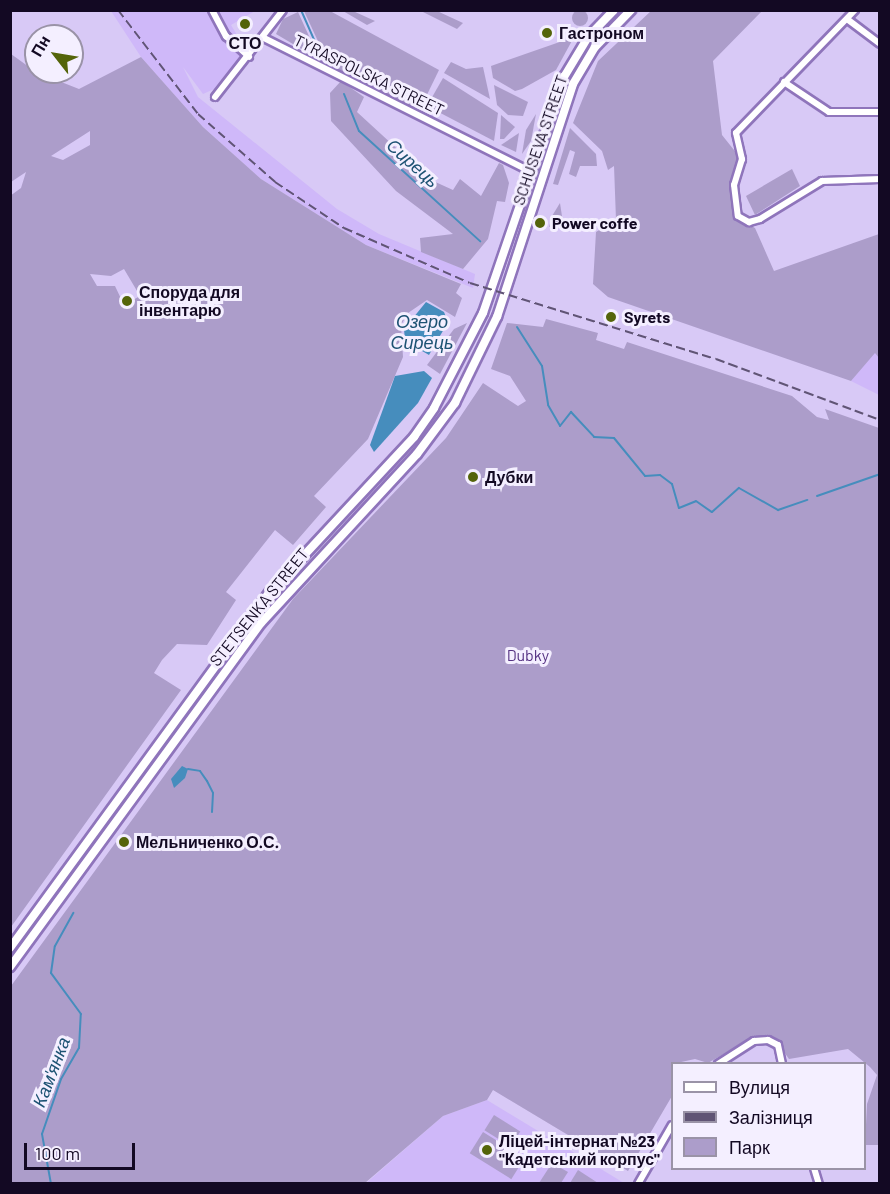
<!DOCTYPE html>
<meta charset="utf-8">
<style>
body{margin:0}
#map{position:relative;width:890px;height:1194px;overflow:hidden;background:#d8c9f6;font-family:Barlow,sans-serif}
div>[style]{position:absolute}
.built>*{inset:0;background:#cfb8f9}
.green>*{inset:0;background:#ac9dca;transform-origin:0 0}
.round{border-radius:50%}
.water>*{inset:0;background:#468dbd}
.stream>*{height:2px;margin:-1px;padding:0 1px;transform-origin:1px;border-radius:1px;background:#468dbd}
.roads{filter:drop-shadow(2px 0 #8f75bb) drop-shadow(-2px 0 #8f75bb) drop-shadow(0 2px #8f75bb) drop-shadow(0 -2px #8f75bb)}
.minor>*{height:6px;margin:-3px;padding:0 3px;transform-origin:3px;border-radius:3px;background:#fff}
.secondary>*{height:8px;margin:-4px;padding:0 4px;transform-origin:4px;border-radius:4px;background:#fff}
.rail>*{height:2px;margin-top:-1px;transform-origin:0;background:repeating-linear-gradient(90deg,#605475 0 9px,transparent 0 13.5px)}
.dots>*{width:16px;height:16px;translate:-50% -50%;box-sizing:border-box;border:3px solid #f4efff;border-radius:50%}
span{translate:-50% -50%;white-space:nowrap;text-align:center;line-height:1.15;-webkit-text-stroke:6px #f4efff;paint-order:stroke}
.poi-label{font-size:16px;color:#130923;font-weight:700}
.left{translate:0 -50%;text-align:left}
.street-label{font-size:16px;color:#130923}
.park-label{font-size:16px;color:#553283}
.water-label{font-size:18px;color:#1d5273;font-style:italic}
.frame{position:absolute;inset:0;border:12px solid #130923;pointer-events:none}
.legend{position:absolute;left:671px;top:1062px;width:195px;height:108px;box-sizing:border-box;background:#f4efff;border:2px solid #9a93a7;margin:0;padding:8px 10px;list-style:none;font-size:18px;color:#130923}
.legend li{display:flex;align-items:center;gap:12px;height:30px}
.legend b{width:30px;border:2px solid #9a93a7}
.north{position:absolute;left:24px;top:24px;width:60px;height:60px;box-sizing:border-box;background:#f4efff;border:2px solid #9a93a7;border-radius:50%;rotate:301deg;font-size:16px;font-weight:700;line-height:24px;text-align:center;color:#130923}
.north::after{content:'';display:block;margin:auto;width:21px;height:27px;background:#54640a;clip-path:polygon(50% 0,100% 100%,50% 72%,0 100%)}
.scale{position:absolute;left:24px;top:1143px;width:111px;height:27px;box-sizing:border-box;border:3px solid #130923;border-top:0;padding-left:8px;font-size:18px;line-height:21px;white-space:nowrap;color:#130923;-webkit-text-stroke:4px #f4efff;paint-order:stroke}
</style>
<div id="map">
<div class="built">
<div style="clip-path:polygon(111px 11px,255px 11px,231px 25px,245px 48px,254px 47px,223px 85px,203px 94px,183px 67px,198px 97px,337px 209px,379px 234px,475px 274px,473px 288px,366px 245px,261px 179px,203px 127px,141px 57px)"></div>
<div style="clip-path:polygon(875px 352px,879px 358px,879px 395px,851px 381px)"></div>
<div style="clip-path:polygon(487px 1100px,624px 1183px,365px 1184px,443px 1116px)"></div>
</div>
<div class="green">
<div class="round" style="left:572px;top:10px;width:16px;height:16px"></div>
<div style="clip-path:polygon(652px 10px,762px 11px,713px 61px,722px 135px,738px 155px,732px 184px,737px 218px,755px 228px,774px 271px,879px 234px,879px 185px,879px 358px,875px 353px,851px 381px,608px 297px,593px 284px,596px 232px,616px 220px,614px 166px,608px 170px,602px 151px,573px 123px,598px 61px)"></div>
<div style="clip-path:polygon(304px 11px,330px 11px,439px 70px,422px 105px,414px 109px,329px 65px)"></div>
<div style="clip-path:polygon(343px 11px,353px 11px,375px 21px,367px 25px)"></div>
<div style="clip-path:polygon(421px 11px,437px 11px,463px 23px,457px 29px)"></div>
<div style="clip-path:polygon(298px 12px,319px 58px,320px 60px,276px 34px,283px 19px)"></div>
<div style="clip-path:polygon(574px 37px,556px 70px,522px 89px,515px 91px,493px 78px,491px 66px)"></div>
<div style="clip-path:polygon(evenodd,11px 54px,36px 72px,79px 89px,141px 57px,203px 127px,261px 179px,366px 245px,461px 284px,456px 293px,462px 298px,455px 317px,427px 300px,408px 313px,401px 325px,403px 357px,368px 439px,314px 496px,326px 507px,293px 545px,275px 530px,226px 592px,236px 600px,207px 645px,177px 644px,162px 660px,154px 673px,181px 690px,11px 927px,10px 196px,21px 188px,26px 172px,11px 182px,11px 54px,90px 131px,90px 145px,63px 160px,51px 156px,90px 131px,11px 54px,124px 269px,140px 296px,124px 305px,115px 286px,97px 286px,90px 274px,111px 276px,124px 269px)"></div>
<div style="clip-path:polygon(451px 62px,466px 69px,483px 67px,490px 99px,444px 73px)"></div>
<div style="clip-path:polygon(443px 78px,498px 113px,494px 141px,427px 106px)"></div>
<div style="clip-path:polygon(341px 81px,364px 97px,357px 112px,431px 180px,453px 190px,460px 179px,481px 196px,499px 163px,503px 165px,509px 183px,505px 202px,497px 201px,488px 239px,463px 269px,421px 252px,420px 238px,453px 234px,396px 191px,331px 121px,330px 93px)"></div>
<div style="clip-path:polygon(494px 85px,528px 102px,523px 116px,508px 115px,497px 105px)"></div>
<div style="clip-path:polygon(536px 114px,531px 141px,522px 154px,526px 130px)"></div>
<div style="clip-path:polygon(501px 115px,515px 127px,504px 139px,500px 139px)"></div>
<div style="clip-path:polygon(570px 128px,596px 154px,597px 166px,580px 166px,576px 177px,569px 174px,575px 152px,570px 150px,558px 185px,553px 184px)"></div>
<div style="clip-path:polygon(519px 133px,516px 152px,501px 145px)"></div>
<div style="clip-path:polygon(792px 169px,800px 186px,755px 215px,746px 196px)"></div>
<div style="clip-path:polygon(560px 203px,563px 223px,549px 227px,552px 216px)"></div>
<div style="clip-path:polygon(546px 319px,598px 333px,596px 340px,624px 349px,627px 342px,792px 396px,817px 417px,829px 420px,825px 409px,879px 428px,879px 1145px,865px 1145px,867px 1104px,877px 1075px,870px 1067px,848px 1049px,789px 1059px,775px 1039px,753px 1037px,708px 1063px,695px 1059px,672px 1064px,672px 1096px,628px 1171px,493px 1090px,487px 1100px,443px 1116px,365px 1183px,11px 1184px,11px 986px,293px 599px,446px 438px,483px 383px,518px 406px,526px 401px,510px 376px,491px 369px,507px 323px,543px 327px)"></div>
<div style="clip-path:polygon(467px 323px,440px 374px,427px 365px,454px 329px)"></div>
<div style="left:494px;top:1115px;width:31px;height:18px;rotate:32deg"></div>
<div style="left:483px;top:1132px;width:49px;height:25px;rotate:32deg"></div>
<div style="clip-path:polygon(552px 1163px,568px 1172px,561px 1183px,539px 1183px)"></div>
<div style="clip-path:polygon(578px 1170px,598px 1183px,570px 1183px)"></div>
</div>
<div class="water">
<div style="clip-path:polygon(426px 302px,444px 312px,448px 322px,429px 355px,405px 341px,404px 329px)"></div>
<div style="clip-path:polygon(424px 371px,432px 378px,418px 403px,374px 452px,370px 445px,395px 376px)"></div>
<div style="clip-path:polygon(182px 766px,188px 769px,185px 778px,174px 788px,171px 779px)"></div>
</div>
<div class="stream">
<div style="left:301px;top:10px;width:45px;rotate:66.3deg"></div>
<div style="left:344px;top:94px;width:40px;rotate:68deg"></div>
<div style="left:359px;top:131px;width:164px;rotate:42.3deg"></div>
<div style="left:517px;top:327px;width:46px;rotate:57.3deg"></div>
<div style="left:542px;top:366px;width:39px;rotate:81deg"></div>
<div style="left:548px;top:405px;width:24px;rotate:60deg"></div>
<div style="left:560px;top:426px;width:18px;rotate:-52deg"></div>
<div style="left:571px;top:412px;width:34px;rotate:47deg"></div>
<div style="left:594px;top:437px;width:20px;rotate:3deg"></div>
<div style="left:614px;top:438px;width:49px;rotate:50.8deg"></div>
<div style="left:645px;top:476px;width:15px;rotate:-4deg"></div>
<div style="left:660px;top:475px;width:15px;rotate:37deg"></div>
<div style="left:672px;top:484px;width:25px;rotate:74deg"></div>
<div style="left:679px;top:508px;width:18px;rotate:-22deg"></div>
<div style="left:696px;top:501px;width:19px;rotate:35deg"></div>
<div style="left:712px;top:512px;width:36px;rotate:-42deg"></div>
<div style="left:739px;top:488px;width:45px;rotate:29.4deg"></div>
<div style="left:778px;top:510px;width:31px;rotate:-19deg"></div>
<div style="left:817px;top:496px;width:67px;rotate:-19.2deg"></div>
<div style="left:188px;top:769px;width:12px;rotate:9deg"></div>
<div style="left:200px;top:771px;width:12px;rotate:55deg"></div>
<div style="left:207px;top:781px;width:13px;rotate:63deg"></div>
<div style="left:213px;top:793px;width:19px;rotate:93deg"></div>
<div style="left:51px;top:1184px;width:51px;rotate:-100.2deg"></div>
<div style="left:42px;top:1134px;width:58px;rotate:-70.9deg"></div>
<div style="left:61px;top:1079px;width:36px;rotate:-60deg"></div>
<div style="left:79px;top:1048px;width:34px;rotate:-87deg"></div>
<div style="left:81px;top:1014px;width:51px;rotate:-126.2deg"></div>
<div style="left:51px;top:973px;width:27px;rotate:-82deg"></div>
<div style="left:55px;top:946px;width:38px;rotate:-61deg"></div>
</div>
<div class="roads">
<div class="minor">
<div style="left:212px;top:10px;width:30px;rotate:62deg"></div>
<div style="left:226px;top:36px;width:31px;rotate:42deg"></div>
<div style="left:855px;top:10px;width:171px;rotate:134.1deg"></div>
<div style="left:736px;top:133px;width:27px;rotate:77deg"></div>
<div style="left:742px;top:159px;width:27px;rotate:107deg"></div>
<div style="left:734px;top:185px;width:31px;rotate:83deg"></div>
<div style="left:738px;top:216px;width:13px;rotate:29deg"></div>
<div style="left:749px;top:222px;width:11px;rotate:-15deg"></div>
<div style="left:760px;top:219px;width:73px;rotate:-31.5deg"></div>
<div style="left:822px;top:181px;width:58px;rotate:-2deg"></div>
<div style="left:847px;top:19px;width:41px;rotate:37.1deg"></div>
<div style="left:264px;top:38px;width:297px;rotate:26.6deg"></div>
<div style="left:784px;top:82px;width:54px;rotate:33.7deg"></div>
<div style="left:829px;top:112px;width:51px"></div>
<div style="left:215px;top:97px;width:110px;rotate:-52deg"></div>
<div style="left:718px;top:1064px;width:43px;rotate:-32.6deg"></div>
<div style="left:754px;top:1041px;width:14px;rotate:-4deg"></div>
<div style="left:768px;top:1040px;width:11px;rotate:27deg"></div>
<div style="left:778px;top:1045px;width:19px;rotate:78deg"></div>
<div style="left:814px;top:1168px;width:17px;rotate:73deg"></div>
<div style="left:638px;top:1184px;width:68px;rotate:-60deg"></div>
</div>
<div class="secondary">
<div style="left:10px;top:948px;width:441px;rotate:-53.9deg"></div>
<div style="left:270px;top:592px;width:212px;rotate:-47.1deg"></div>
<div style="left:414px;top:437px;width:35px;rotate:-55deg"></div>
<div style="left:434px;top:408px;width:107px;rotate:-62.7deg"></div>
<div style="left:483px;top:313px;width:250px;rotate:-71.1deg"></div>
<div style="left:564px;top:77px;width:47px;rotate:-59deg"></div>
<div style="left:588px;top:37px;width:37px;rotate:-46deg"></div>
<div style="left:10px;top:967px;width:426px;rotate:-53.9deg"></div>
<div style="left:261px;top:623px;width:230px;rotate:-47.3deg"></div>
<div style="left:417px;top:454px;width:64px;rotate:-53.3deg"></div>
<div style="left:455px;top:403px;width:96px;rotate:-64deg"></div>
<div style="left:497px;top:317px;width:245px;rotate:-71.9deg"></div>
<div style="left:573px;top:84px;width:43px;rotate:-59.3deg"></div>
<div style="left:595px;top:47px;width:52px;rotate:-45.8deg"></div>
</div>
</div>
<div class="rail">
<div style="left:118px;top:10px;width:131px;rotate:52.4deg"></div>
<div style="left:198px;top:114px;width:103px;rotate:41.4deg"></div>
<div style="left:275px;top:182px;width:83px;rotate:33.7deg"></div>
<div style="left:344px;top:228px;width:137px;rotate:23.6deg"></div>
<div style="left:470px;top:283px;width:257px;rotate:17.2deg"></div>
<div style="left:716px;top:359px;width:175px;rotate:20.4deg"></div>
</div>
<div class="dots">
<div style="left:245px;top:24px;background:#54640a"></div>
<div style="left:547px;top:33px;background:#54640a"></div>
<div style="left:540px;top:223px;background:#54640a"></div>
<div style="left:127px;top:301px;background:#54640a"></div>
<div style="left:611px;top:317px;background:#54640a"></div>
<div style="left:473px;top:477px;background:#54640a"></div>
<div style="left:124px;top:842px;background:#54640a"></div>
<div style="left:487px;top:1150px;background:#54640a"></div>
</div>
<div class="poi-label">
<span class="left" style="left:559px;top:33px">Гастроном</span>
<span style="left:245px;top:43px">СТО</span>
<span class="left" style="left:552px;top:223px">Power coffe</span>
<span class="left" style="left:139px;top:301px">Споруда для<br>інвентарю</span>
<span class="left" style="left:624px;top:317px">Syrets</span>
<span class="left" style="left:485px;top:477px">Дубки</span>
<span class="left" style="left:136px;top:842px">Мельниченко О.С.</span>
<span class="left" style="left:499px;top:1150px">Ліцей-інтернат №23<br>"Кадетський корпус"</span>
</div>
<div class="street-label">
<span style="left:369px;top:75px;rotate:26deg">TYRASPOLSKA STREET</span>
<span style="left:540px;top:140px;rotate:-71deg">SCHUSEVA STREET</span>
<span style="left:259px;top:607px;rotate:-51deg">STETSENKA STREET</span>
</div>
<div class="park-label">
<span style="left:528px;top:655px">Dubky</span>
</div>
<div class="water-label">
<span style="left:413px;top:163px;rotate:42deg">Сирець</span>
<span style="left:422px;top:332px">Озеро<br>Сирець</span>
<span style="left:51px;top:1072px;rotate:-69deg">Кам'янка</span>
</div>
<div class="frame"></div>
<ul class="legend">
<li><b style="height:8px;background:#fff"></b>Вулиця</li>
<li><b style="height:8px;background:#605475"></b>Залізниця</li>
<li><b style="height:16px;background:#ac9dca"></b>Парк</li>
</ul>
<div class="north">Пн</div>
<div class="scale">100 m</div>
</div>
